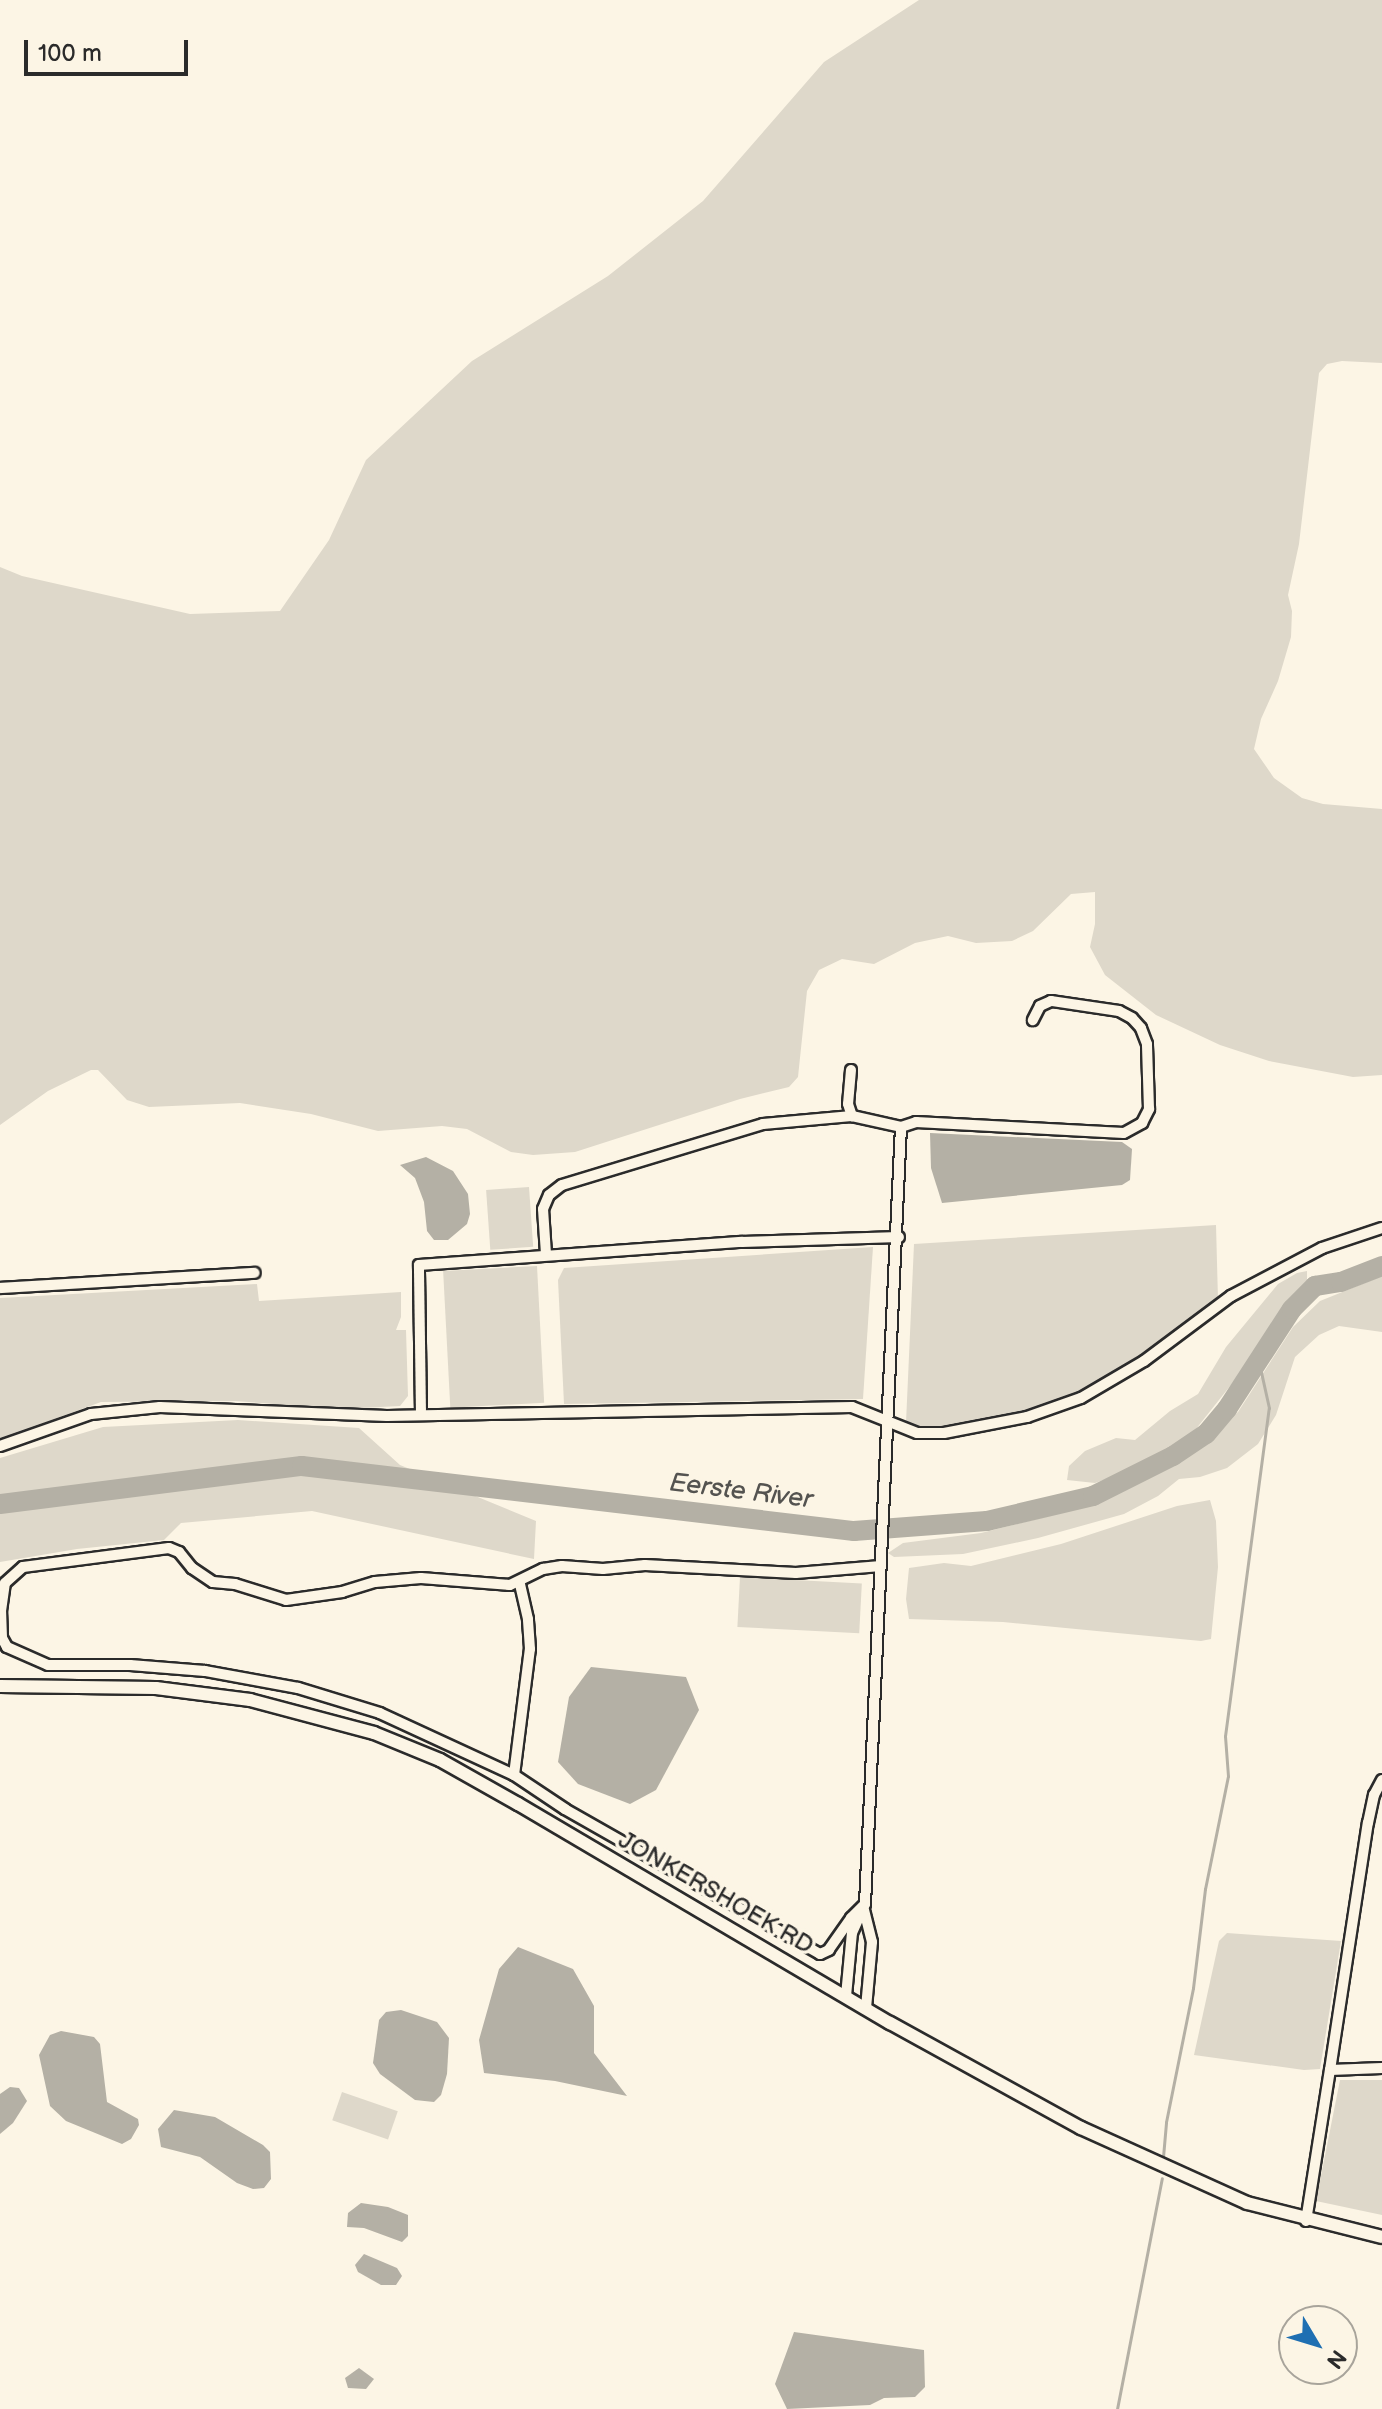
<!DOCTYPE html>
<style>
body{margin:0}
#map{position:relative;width:1382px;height:2409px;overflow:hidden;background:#fcf5e5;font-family:"Balsamiq Sans",sans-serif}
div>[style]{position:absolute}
.green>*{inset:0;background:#ded8ca;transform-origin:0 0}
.water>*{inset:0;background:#b4b0a5}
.stream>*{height:3px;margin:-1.5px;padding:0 1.5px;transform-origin:1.5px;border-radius:1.5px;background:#b4b0a5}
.river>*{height:20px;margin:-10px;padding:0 10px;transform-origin:10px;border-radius:10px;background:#b4b0a5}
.roads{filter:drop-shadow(2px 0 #2b2b2b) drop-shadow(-2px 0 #2b2b2b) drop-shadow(0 2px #2b2b2b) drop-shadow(0 -2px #2b2b2b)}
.minor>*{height:10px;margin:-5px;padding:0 5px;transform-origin:5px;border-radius:5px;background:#fcf5e5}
.tertiary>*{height:12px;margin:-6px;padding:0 6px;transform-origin:6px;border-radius:6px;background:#fcf5e5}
span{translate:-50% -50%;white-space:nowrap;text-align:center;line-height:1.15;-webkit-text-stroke:7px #fcf5e5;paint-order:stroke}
.street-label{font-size:24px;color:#2b2b2b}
.water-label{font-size:26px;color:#545350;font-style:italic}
.north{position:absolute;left:1278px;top:2305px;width:80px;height:80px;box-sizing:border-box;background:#fcf5e5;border:2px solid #a8a49b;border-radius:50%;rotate:128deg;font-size:22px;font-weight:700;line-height:32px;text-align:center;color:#2b2b2b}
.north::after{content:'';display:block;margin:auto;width:28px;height:36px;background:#1f6fb2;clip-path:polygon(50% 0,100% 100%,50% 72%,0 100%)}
.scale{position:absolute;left:24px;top:40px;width:164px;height:36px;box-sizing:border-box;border:4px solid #2b2b2b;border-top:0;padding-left:10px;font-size:24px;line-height:28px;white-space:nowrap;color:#2b2b2b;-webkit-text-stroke:6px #fcf5e5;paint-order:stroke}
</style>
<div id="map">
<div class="green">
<div style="clip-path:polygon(919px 0,1382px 0,1382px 363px,1342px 361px,1327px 364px,1319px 373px,1299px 544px,1288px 595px,1292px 611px,1291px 637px,1278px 681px,1261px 719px,1254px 749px,1274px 778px,1302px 798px,1323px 804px,1382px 809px,1382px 1075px,1353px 1077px,1269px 1061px,1220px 1045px,1156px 1015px,1105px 975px,1090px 947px,1095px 924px,1095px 892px,1071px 894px,1033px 931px,1012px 941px,976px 943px,948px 936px,915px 943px,874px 964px,842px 959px,819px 970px,807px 991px,798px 1077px,789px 1087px,740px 1099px,575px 1152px,533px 1155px,511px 1152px,467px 1129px,442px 1126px,378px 1131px,311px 1114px,240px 1103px,149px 1107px,127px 1100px,98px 1070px,91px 1070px,48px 1091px,0 1125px,0 567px,22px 576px,190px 614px,280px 611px,329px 540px,366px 460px,472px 361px,608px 276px,703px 201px,824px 62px)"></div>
<div style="left:529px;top:1187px;width:60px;height:43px;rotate:86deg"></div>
<div style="clip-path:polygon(1216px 1225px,1218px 1300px,1099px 1383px,1014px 1416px,959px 1425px,913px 1428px,906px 1423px,914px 1244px)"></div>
<div style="clip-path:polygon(873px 1247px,863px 1399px,564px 1404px,558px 1280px,564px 1268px)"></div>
<div style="left:537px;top:1266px;width:137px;height:94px;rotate:87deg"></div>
<div style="clip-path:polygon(1307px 1271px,1307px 1280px,1253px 1357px,1192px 1434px,1137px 1468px,1095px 1483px,1067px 1480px,1069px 1466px,1085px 1451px,1116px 1438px,1135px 1440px,1170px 1411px,1198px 1394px,1226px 1347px,1278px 1284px,1297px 1273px)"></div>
<div style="clip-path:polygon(1382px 1276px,1382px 1332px,1339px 1326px,1319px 1335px,1295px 1357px,1276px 1415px,1258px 1444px,1227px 1468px,1200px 1477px,1179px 1479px,1158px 1496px,1124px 1514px,1038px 1538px,963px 1554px,894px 1557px,888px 1553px,903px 1543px,981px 1533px,1053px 1515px,1123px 1490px,1149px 1476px,1208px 1437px,1238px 1412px,1293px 1327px,1320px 1301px)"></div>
<div style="clip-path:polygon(257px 1284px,259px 1301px,401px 1292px,401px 1317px,396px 1330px,406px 1330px,408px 1396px,400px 1406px,341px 1409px,235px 1401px,101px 1402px,0 1439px,0 1298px)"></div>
<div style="clip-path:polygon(238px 1420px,359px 1428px,400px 1465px,536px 1521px,534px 1559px,312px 1511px,181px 1523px,164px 1540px,77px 1549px,0 1562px,0 1458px,103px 1427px)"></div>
<div style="clip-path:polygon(1210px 1500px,1216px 1521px,1218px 1567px,1211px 1639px,1201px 1641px,1003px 1622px,909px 1619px,906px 1599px,909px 1568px,944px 1563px,971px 1566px,1061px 1544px,1177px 1506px)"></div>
<div style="left:740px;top:1577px;width:122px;height:50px;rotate:3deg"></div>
<div style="clip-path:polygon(1227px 1933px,1341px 1941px,1320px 2069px,1304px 2070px,1194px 2055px,1219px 1941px)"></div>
<div style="clip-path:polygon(1340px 2080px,1382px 2080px,1382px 2215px,1316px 2201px)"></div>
<div style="left:342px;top:2092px;width:59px;height:30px;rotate:19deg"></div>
</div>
<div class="water">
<div style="clip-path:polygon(930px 1133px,1122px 1142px,1132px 1149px,1130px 1180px,1122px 1185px,942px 1203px,931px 1168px)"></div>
<div style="clip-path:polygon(426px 1157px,453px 1171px,468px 1194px,470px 1214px,467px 1224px,448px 1240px,434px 1240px,427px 1231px,424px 1202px,415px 1178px,400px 1165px)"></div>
<div style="clip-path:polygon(591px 1667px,686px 1677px,699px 1710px,656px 1790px,630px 1804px,578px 1784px,558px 1762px,569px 1697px)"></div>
<div style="clip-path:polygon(518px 1947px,573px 1969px,594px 2006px,594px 2053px,627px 2096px,555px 2081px,484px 2073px,479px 2040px,499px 1969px)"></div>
<div style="clip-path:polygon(401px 2010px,437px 2022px,449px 2038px,447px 2074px,441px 2095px,434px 2102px,415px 2100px,380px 2074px,373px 2063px,379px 2020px,386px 2012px)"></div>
<div style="clip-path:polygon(61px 2031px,94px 2037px,100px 2044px,107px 2102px,138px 2119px,139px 2125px,131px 2139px,122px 2144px,66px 2121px,50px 2106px,39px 2055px,50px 2035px)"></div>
<div style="clip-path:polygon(10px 2087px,19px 2088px,27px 2101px,13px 2123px,0 2134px,0 2094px)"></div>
<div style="clip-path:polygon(174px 2110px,215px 2117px,263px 2145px,270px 2152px,271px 2179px,264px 2188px,253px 2189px,237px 2183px,200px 2157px,161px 2147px,158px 2129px)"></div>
<div style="clip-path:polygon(361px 2203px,388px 2207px,408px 2215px,408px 2236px,402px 2242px,364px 2228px,347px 2227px,348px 2213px)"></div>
<div style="clip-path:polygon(364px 2254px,397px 2268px,402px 2276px,396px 2285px,381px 2285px,358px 2272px,355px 2265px)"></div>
<div style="clip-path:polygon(794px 2332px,924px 2350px,925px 2387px,915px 2397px,884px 2398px,870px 2405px,787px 2409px,775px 2384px)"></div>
<div style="clip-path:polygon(359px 2368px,374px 2379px,366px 2389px,348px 2388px,345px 2378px)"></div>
</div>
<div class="stream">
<div style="left:1163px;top:2157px;width:35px;rotate:-85deg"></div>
<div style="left:1166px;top:2122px;width:137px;rotate:-78.6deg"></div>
<div style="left:1193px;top:1988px;width:100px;rotate:-83.1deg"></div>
<div style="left:1205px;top:1889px;width:115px;rotate:-78.5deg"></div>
<div style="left:1228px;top:1776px;width:40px;rotate:-94.3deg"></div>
<div style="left:1225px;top:1736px;width:331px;rotate:-82.4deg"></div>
<div style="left:1269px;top:1408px;width:46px;rotate:-102.5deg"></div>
<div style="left:1117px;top:2409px;width:235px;rotate:-79deg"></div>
</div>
<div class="river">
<div style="left:0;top:1504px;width:304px;rotate:-7.2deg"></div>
<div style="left:302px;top:1466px;width:556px;rotate:6.72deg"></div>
<div style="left:854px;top:1531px;width:133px;rotate:-4.3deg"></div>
<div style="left:987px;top:1521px;width:109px;rotate:-13.3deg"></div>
<div style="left:1093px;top:1496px;width:89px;rotate:-26.6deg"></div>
<div style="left:1173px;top:1456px;width:40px;rotate:-34deg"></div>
<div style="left:1206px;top:1434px;width:33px;rotate:-50deg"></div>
<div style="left:1227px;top:1409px;width:119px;rotate:-57deg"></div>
<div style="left:1292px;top:1309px;width:33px;rotate:-45deg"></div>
<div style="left:1315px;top:1286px;width:26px;rotate:-9deg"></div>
<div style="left:1341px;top:1282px;width:44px;rotate:-21.3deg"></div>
</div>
<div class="roads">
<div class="minor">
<div style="left:851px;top:1070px;width:34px;rotate:95deg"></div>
<div style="left:848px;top:1104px;width:13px;rotate:72deg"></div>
<div style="left:852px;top:1116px;width:50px;rotate:12.7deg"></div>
<div style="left:546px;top:1254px;width:45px;rotate:-93.8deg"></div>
<div style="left:543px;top:1209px;width:15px;rotate:-67deg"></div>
<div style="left:549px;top:1195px;width:16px;rotate:-38deg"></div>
<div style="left:562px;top:1185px;width:210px;rotate:-16.9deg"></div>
<div style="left:763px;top:1124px;width:89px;rotate:-5.1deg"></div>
<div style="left:0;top:1288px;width:255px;rotate:-3.4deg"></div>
<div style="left:421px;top:1414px;width:149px;rotate:-90.8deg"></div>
<div style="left:419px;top:1265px;width:324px;rotate:-4.1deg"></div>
<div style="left:742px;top:1242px;width:157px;rotate:-1.8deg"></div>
<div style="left:0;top:1446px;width:96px;rotate:-19.4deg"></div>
<div style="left:91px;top:1414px;width:69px;rotate:-5.8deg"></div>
<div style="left:160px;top:1407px;width:227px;rotate:2.3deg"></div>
<div style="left:387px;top:1416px;width:465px;rotate:-1.1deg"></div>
<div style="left:852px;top:1407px;width:70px;rotate:21.8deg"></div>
<div style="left:917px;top:1433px;width:27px"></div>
<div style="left:944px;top:1433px;width:85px;rotate:-10.9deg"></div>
<div style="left:1027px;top:1417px;width:57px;rotate:-19.4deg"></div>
<div style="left:1081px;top:1398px;width:73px;rotate:-30.4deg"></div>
<div style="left:1144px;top:1361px;width:109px;rotate:-36.8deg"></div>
<div style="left:1231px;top:1296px;width:103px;rotate:-27.8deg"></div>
<div style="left:1322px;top:1248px;width:63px;rotate:-18.4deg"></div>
<div style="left:514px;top:1775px;width:127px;rotate:-82.8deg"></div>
<div style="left:530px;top:1649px;width:30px;rotate:-94deg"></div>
<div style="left:528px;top:1619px;width:37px;rotate:-103deg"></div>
<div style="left:865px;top:1904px;width:20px;rotate:135deg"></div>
<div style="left:851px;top:1918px;width:39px;rotate:125deg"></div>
<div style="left:829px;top:1950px;width:10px;rotate:156deg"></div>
<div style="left:820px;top:1954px;width:293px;rotate:-150.4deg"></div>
<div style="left:565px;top:1809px;width:61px;rotate:-146.3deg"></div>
<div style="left:514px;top:1775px;width:148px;rotate:-155.2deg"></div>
<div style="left:380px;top:1713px;width:86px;rotate:-163deg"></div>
<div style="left:298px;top:1688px;width:95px;rotate:-169.6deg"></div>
<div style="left:205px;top:1671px;width:75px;rotate:-175.4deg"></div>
<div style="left:130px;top:1665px;width:82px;rotate:180deg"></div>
<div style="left:48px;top:1665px;width:45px;rotate:-156.3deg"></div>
<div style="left:7px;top:1647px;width:10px;rotate:-119deg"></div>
<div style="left:2px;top:1638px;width:27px;rotate:-92deg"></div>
<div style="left:1px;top:1611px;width:28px;rotate:-82deg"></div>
<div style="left:5px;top:1583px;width:24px;rotate:-42deg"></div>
<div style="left:23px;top:1567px;width:147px;rotate:-7.4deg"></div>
<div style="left:169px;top:1548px;width:11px;rotate:22deg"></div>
<div style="left:179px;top:1552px;width:21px;rotate:51deg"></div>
<div style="left:192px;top:1568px;width:25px;rotate:34deg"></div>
<div style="left:213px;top:1582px;width:22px;rotate:5deg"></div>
<div style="left:235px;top:1584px;width:53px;rotate:17.4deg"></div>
<div style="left:286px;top:1600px;width:57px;rotate:-8.1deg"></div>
<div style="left:342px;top:1592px;width:34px;rotate:-17deg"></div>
<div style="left:375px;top:1582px;width:46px;rotate:-5deg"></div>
<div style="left:421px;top:1578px;width:89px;rotate:4.5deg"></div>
<div style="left:510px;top:1585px;width:37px;rotate:-26deg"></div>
<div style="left:543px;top:1569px;width:19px;rotate:-9deg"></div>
<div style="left:562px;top:1566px;width:41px;rotate:4.2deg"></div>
<div style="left:603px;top:1569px;width:42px;rotate:-5.4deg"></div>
<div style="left:645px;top:1565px;width:151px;rotate:3deg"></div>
<div style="left:796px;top:1573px;width:85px;rotate:-4.7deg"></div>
<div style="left:864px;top:1910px;width:33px;rotate:76deg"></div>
<div style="left:872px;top:1942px;width:66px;rotate:95.2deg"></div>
<div style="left:846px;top:1996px;width:63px;rotate:-84.6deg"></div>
<div style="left:852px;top:1933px;width:32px;rotate:-66deg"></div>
<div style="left:865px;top:1904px;width:778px;rotate:-87.35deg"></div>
<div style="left:901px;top:1127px;width:16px;rotate:-18deg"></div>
<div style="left:916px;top:1122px;width:208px;rotate:3deg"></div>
<div style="left:1124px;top:1133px;width:21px;rotate:-29deg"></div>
<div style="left:1142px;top:1123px;width:16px;rotate:-63deg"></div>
<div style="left:1149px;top:1109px;width:65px;rotate:-91.8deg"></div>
<div style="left:1147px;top:1044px;width:17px;rotate:-111deg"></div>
<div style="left:1141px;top:1028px;width:13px;rotate:-132deg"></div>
<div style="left:1132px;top:1018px;width:15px;rotate:-152deg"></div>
<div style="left:1119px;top:1011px;width:69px;rotate:-171.6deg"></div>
<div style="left:1051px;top:1001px;width:12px;rotate:156deg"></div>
<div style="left:1040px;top:1006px;width:16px;rotate:117deg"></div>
<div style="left:1330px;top:2070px;width:250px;rotate:-81.3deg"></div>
<div style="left:1368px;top:1823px;width:29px;rotate:-78deg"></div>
<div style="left:1374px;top:1795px;width:17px;rotate:-62deg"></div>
<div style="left:1306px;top:2221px;width:153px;rotate:-81deg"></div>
<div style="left:1330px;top:2070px;width:52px;rotate:-2.2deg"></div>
</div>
<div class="tertiary">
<div style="left:0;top:1686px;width:156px;rotate:0.7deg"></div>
<div style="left:156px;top:1688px;width:95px;rotate:7.3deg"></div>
<div style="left:250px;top:1700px;width:128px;rotate:14.9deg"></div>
<div style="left:374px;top:1733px;width:71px;rotate:22.2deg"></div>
<div style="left:440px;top:1760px;width:90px;rotate:29.4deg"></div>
<div style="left:518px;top:1804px;width:432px;rotate:30.5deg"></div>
<div style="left:890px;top:2023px;width:218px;rotate:28.8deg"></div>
<div style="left:1081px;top:2128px;width:182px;rotate:24.3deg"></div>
<div style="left:1247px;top:2203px;width:139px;rotate:14.1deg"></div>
</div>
</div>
<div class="street-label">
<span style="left:716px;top:1893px;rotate:30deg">JONKERSHOEK RD</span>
</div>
<div class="water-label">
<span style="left:741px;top:1492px;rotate:7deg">Eerste River</span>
</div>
<div class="north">N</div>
<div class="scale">100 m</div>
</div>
